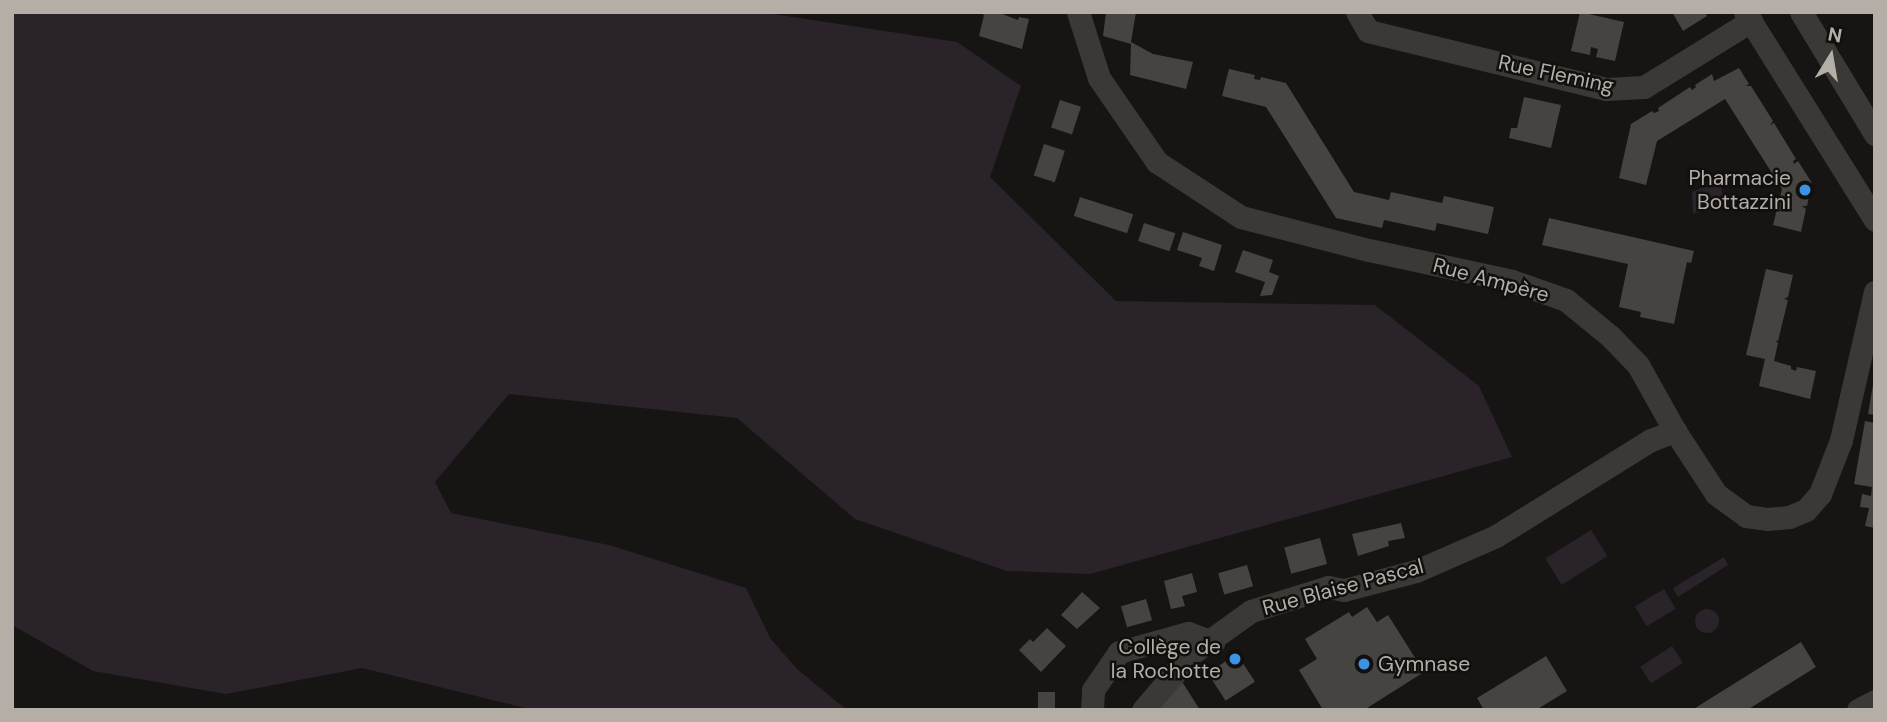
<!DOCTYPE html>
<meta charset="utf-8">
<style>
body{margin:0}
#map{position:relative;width:1887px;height:722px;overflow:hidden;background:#161514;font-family:"DM Sans",sans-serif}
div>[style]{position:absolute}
.green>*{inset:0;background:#2a232a;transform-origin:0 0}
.round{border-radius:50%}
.building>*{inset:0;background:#464441;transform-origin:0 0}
.minor>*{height:23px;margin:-11.5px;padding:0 11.5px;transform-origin:11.5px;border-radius:11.5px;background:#3a3935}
.dots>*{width:19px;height:19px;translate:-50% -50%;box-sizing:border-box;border:4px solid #11100f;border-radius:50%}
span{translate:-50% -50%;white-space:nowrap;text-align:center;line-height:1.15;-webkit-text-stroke:5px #11100f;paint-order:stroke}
.street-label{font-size:21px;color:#b5aea7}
.poi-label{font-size:21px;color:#b5aea7}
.right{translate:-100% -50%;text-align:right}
.left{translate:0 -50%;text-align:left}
.frame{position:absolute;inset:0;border:14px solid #b5aea7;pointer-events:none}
.north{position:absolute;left:1796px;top:21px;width:70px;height:70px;-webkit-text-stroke:5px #11100f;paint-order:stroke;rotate:11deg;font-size:19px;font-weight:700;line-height:28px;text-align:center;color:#b5aea7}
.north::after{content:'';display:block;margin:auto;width:24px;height:32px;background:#b5aea7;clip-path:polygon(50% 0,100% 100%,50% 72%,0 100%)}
</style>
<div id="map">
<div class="green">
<div style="clip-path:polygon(12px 12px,760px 12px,957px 42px,1021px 86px,990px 177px,1116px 301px,1375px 305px,1479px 386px,1512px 457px,1090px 574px,1007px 571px,855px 519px,737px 418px,509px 394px,435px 482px,451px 513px,609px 545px,746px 588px,770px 638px,798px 670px,847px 710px,534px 710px,362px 668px,226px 694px,93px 671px,12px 625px)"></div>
<div style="clip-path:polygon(1719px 180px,1725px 202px,1693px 214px,1692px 192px)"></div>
<div style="left:1591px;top:530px;width:31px;height:54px;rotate:58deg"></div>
<div style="clip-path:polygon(1724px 557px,1728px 565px,1678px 597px,1673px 588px)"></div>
<div style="left:1664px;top:589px;width:23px;height:34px;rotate:59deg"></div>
<div class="round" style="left:1695px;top:609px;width:24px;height:24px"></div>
<div style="left:1672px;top:646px;width:20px;height:38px;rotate:57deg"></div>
</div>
<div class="building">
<div style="clip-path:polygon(978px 12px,997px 12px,1018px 20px,1019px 17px,1029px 19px,1022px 49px,979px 36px,984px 15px)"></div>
<div style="clip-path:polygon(1106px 12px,1136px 12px,1131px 42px,1153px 54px,1193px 62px,1186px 89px,1130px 75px,1131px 44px,1103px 36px)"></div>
<div style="clip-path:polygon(1580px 12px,1624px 22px,1615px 61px,1596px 57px,1598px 49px,1591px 47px,1590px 55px,1571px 51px)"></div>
<div style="clip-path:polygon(1672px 12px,1705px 12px,1707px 16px,1683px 31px)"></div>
<div style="clip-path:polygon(1739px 68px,1749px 84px,1746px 86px,1751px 86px,1773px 121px,1770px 125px,1774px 123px,1796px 159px,1793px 161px,1794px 164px,1798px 161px,1812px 183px,1807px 206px,1802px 206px,1806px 209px,1801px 232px,1773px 225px,1782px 189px,1725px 99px,1657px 141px,1646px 185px,1619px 178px,1631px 124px,1652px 111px,1654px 113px,1659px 111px,1658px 108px,1690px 87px,1692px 90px,1696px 87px,1695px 85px,1712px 74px,1714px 81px)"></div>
<div style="clip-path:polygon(1229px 69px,1255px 75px,1254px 79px,1260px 80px,1261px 77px,1286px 83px,1354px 192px,1389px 200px,1391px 192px,1442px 203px,1444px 196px,1494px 207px,1488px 234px,1437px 223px,1435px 231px,1384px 220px,1382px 228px,1336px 218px,1266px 107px,1222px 96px)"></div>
<div style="clip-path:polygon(1524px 97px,1561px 105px,1551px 148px,1509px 138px,1511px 128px,1517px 128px)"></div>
<div style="left:1060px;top:100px;width:22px;height:29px;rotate:18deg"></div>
<div style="left:1044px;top:144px;width:22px;height:33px;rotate:18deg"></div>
<div style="left:1080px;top:197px;width:56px;height:20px;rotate:18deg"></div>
<div style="clip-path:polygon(1549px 218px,1694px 251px,1691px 263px,1687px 262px,1674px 324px,1640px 317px,1641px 312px,1619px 307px,1628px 264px,1542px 245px)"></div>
<div style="left:1144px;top:223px;width:33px;height:19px;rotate:18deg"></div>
<div style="clip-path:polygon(1183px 232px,1222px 245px,1214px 271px,1199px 266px,1202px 258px,1177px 250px)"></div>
<div style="clip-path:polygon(1243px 250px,1273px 260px,1269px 272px,1279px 276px,1272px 295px,1260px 296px,1265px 282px,1235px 272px)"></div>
<div style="clip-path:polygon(1766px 269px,1793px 275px,1788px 297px,1784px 299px,1788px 300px,1778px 341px,1775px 340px,1778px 343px,1774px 361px,1791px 366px,1791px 369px,1796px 371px,1797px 367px,1816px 371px,1810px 399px,1759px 386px,1765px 359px,1746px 355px)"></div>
<div style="clip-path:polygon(1873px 385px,1875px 385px,1875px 415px,1868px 414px)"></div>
<div style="clip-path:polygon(1865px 421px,1875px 423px,1875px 528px,1865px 526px,1869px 508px,1860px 507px,1862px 494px,1871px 496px,1872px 487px,1854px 484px)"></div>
<div style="clip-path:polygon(1401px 523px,1405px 538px,1388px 541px,1389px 546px,1358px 556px,1352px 534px)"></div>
<div style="left:1320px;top:538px;width:27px;height:37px;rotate:75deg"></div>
<div style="left:1247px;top:565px;width:22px;height:30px;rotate:74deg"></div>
<div style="clip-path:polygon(1192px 573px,1197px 592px,1182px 596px,1185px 606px,1171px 609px,1164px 581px)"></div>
<div style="clip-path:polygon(1082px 592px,1100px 608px,1077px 629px,1061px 615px)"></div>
<div style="left:1146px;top:599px;width:22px;height:26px;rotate:74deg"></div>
<div style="clip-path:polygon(1367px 607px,1377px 622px,1388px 615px,1424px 672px,1364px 710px,1323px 710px,1299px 670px,1317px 659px,1305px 639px,1349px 612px,1352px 617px)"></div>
<div style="clip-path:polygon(1047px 628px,1066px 646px,1041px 672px,1019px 650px,1030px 639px,1033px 642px)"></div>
<div style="clip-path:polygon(1801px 642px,1816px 667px,1747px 710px,1692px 710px)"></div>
<div style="left:1237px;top:654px;width:33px;height:35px;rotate:57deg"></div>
<div style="clip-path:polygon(1546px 656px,1567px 691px,1536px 710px,1484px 710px,1477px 698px)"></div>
<div style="clip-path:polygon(1181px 680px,1200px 710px,1155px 710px)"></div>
<div style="left:1038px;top:692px;width:17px;height:18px"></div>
</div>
<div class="minor">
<div style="left:1078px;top:12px;width:69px;rotate:72.3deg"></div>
<div style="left:1099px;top:78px;width:102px;rotate:55.4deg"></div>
<div style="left:1157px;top:162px;width:100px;rotate:33.2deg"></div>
<div style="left:1241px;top:217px;width:132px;rotate:14.5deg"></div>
<div style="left:1369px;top:250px;width:146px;rotate:12.2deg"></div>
<div style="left:1512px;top:281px;width:57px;rotate:19.4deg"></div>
<div style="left:1566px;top:300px;width:57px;rotate:39.3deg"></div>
<div style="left:1610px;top:336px;width:40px;rotate:46deg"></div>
<div style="left:1638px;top:365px;width:76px;rotate:60.7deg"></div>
<div style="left:1675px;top:431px;width:75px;rotate:56.9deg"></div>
<div style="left:1716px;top:494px;width:37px;rotate:36deg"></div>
<div style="left:1746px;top:516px;width:21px;rotate:8deg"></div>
<div style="left:1767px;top:519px;width:22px;rotate:-5deg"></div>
<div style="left:1789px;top:517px;width:18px;rotate:-22deg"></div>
<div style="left:1806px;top:510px;width:21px;rotate:-49deg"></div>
<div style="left:1820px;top:494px;width:58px;rotate:-68.7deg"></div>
<div style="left:1841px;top:440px;width:152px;rotate:-77.1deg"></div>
<div style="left:1357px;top:12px;width:22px;rotate:60deg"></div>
<div style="left:1368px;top:31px;width:245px;rotate:13.7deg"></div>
<div style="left:1606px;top:89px;width:38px;rotate:-3deg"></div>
<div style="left:1644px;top:87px;width:126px;rotate:-31.7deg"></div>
<div style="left:1745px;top:12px;width:245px;rotate:58deg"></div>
<div style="left:1801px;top:12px;width:143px;rotate:58.8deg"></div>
<div style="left:1092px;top:710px;width:20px;rotate:-87deg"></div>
<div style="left:1093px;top:690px;width:46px;rotate:-55.6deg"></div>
<div style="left:1119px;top:652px;width:72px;rotate:-15.4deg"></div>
<div style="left:1188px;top:633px;width:27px;rotate:20deg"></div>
<div style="left:1143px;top:710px;width:74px;rotate:-49.4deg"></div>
<div style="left:1191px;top:654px;width:74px;rotate:-35.6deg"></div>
<div style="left:1251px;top:611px;width:81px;rotate:-17.3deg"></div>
<div style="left:1328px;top:587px;width:16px;rotate:11deg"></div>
<div style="left:1344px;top:590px;width:74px;rotate:-14.8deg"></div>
<div style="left:1416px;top:571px;width:87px;rotate:-23.6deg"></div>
<div style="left:1496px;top:536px;width:182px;rotate:-31.8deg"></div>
<div style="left:1651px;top:440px;width:26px;rotate:-21deg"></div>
<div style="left:1858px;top:710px;width:19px;rotate:-28deg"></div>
</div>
<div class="dots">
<div style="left:1805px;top:190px;background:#3e92e4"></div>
<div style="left:1235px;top:659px;background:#3e92e4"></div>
<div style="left:1364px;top:664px;background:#3e92e4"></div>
</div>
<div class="street-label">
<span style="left:1556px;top:74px;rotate:12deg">Rue Fleming</span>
<span style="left:1491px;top:280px;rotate:15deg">Rue Ampère</span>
<span style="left:1343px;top:587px;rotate:-15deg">Rue Blaise Pascal</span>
</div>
<div class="poi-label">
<span class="right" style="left:1791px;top:190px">Pharmacie<br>Bottazzini</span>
<span class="right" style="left:1221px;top:659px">Collège de<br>la Rochotte</span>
<span class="left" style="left:1378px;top:664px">Gymnase</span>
</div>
<div class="frame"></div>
<div class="north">N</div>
</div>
